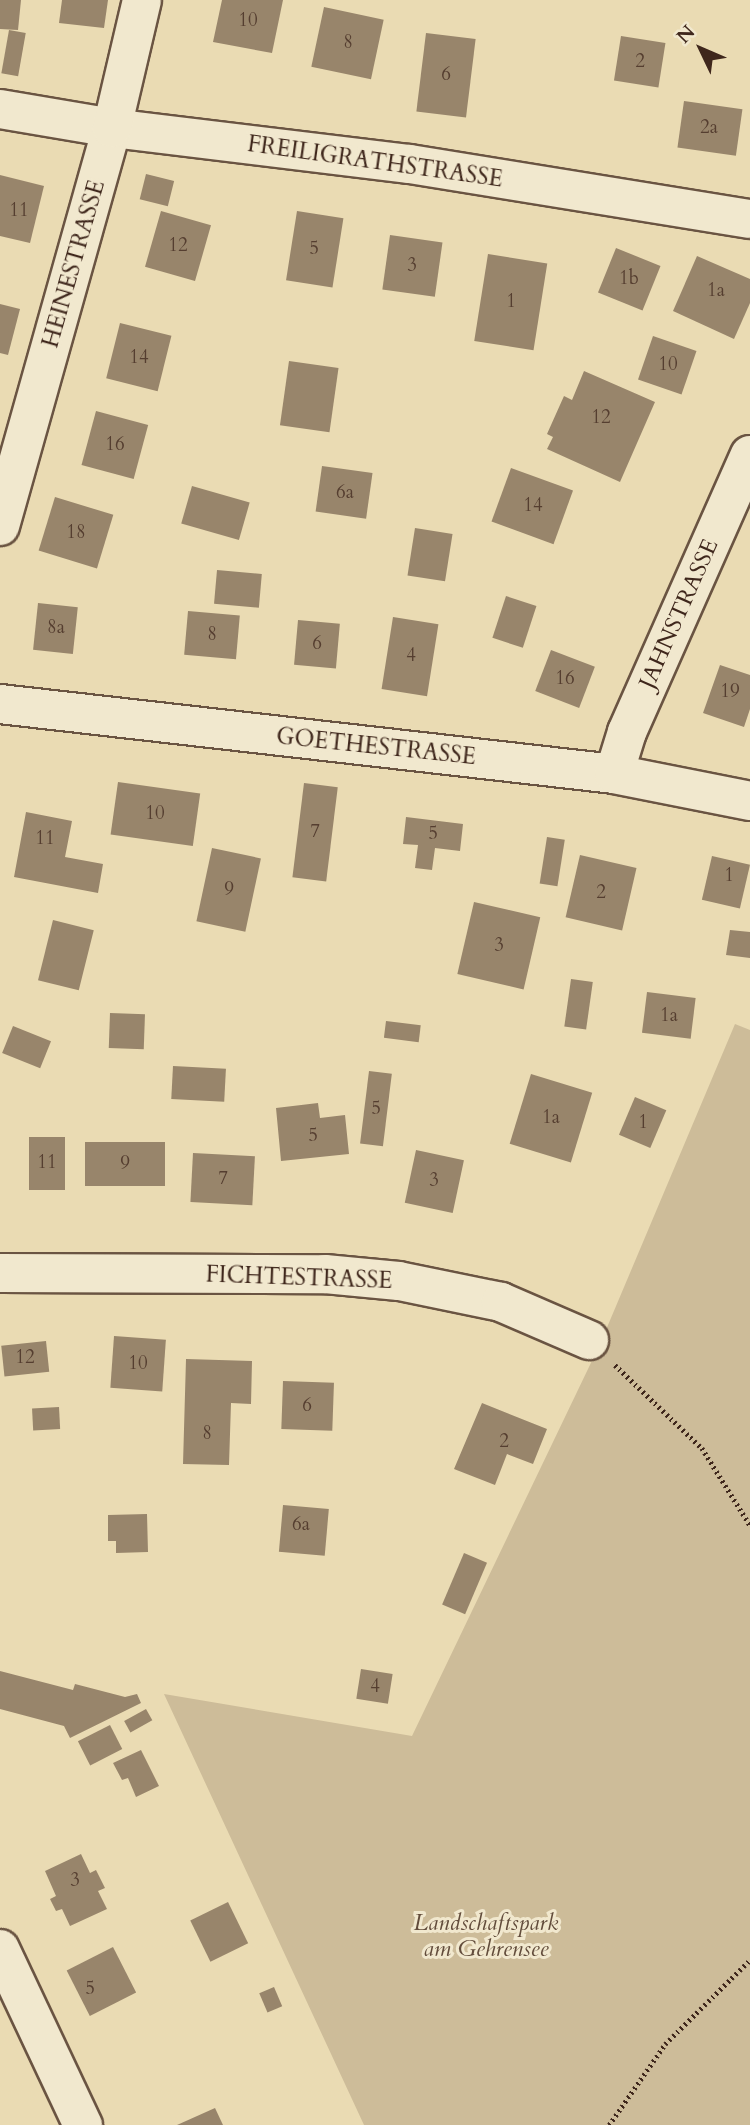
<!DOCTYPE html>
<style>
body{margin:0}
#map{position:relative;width:750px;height:2125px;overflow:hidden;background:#eadbb3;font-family:Cardo,serif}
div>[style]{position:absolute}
.green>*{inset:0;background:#cdbc99}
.building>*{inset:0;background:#98856b;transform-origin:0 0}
.path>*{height:4.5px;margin-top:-2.25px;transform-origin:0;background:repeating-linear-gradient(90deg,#3f271c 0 2px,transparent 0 5.5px)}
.roads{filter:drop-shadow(2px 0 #6a5442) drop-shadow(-2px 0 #6a5442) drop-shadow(0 2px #6a5442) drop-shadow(0 -2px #6a5442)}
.minor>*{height:38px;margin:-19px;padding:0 19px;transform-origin:19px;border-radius:19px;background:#f1e8ce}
span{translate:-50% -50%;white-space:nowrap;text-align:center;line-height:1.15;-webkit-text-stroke:6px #f1e8ce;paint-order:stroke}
.number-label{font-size:19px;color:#553e30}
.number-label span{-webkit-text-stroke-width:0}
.street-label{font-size:23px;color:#3f271c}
.park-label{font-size:23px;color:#624c3b;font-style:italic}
.north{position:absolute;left:666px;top:14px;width:70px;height:70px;-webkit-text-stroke:5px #f1e8ce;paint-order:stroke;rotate:314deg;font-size:19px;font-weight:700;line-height:28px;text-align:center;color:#3f271c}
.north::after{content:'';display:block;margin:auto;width:24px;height:32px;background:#3f271c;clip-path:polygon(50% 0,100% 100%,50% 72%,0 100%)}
</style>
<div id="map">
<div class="green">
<div style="clip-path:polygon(735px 1024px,750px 1030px,750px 2125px,364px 2125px,164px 1694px,412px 1736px,600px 1344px)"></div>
</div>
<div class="building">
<div style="clip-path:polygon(0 0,21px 0,18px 30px,0 29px)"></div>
<div style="clip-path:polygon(62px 0,108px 0,104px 28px,59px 23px)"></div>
<div style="clip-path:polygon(222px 0,283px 0,272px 53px,213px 42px)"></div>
<div style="left:324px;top:7px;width:61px;height:61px;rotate:12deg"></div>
<div style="left:9px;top:30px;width:17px;height:44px;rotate:10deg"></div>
<div style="left:426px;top:33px;width:50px;height:79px;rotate:7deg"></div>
<div style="left:621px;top:36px;width:45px;height:45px;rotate:9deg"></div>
<div style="left:684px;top:101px;width:59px;height:47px;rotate:8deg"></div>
<div style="left:146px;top:174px;width:29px;height:26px;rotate:14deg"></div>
<div style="clip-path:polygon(0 175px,44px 186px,30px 243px,0 236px)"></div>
<div style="left:161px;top:211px;width:52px;height:58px;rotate:16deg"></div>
<div style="left:297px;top:211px;width:47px;height:70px;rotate:9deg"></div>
<div style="left:390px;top:235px;width:53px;height:55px;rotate:8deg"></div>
<div style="left:616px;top:248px;width:48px;height:48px;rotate:22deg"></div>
<div style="left:488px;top:254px;width:60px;height:88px;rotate:9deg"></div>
<div style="clip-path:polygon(697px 256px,750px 279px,750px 303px,734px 339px,673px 311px)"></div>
<div style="clip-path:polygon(0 304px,20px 309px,8px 355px,0 353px)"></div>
<div style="left:120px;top:323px;width:53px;height:57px;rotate:14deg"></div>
<div style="left:653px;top:336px;width:46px;height:46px;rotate:19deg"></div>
<div style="left:289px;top:361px;width:50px;height:65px;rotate:8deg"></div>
<div style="clip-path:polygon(584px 371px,655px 402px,620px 482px,547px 449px,553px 437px,547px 434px,564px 396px,572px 400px)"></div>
<div style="left:96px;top:411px;width:54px;height:56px;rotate:15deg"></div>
<div style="left:322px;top:466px;width:51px;height:46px;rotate:8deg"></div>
<div style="left:511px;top:468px;width:66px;height:57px;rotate:20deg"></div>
<div style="left:192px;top:486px;width:60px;height:39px;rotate:16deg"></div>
<div style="left:55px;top:497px;width:61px;height:56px;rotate:17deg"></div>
<div style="left:415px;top:528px;width:38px;height:48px;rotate:9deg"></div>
<div style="left:217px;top:570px;width:45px;height:34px;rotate:5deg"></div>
<div style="left:506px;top:596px;width:32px;height:44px;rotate:18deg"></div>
<div style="left:38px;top:603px;width:40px;height:47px;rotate:6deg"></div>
<div style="left:188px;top:611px;width:52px;height:44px;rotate:5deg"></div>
<div style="left:393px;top:617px;width:46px;height:73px;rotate:9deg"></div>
<div style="left:298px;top:620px;width:42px;height:45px;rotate:5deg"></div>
<div style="left:551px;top:650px;width:47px;height:44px;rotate:21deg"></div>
<div style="clip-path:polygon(720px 665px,750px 675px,750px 709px,744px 727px,703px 713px)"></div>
<div style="left:118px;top:782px;width:83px;height:53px;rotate:8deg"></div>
<div style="left:304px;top:783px;width:34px;height:95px;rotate:7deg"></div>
<div style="clip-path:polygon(26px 812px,72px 821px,65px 857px,103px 864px,98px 893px,14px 877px)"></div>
<div style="clip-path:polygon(406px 817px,463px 824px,460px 851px,435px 848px,432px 870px,415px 868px,418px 845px,403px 844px)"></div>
<div style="left:547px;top:837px;width:18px;height:47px;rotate:9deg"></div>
<div style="left:212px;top:848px;width:50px;height:75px;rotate:12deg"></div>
<div style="left:580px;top:855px;width:58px;height:64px;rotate:13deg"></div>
<div style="left:712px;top:856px;width:39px;height:45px;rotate:13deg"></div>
<div style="left:474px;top:902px;width:68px;height:74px;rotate:13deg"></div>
<div style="left:53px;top:920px;width:42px;height:62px;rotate:14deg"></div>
<div style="clip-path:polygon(730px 930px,750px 932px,750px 958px,726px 955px)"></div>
<div style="left:571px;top:979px;width:22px;height:48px;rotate:8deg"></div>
<div style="left:647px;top:992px;width:49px;height:41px;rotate:7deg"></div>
<div style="left:110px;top:1013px;width:35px;height:35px;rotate:2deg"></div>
<div style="left:386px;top:1021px;width:35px;height:17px;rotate:7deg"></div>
<div style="left:13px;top:1026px;width:41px;height:29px;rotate:22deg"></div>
<div style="left:173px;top:1066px;width:53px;height:33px;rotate:3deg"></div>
<div style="left:369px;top:1071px;width:23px;height:73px;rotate:7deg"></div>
<div style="left:531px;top:1074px;width:64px;height:73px;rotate:17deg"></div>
<div style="left:635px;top:1097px;width:34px;height:41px;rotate:23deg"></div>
<div style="clip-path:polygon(318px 1103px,320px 1118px,345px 1115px,349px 1154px,281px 1161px,276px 1108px)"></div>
<div style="left:29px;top:1137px;width:36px;height:53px"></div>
<div style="left:85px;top:1142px;width:80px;height:44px"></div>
<div style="left:416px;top:1150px;width:49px;height:54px;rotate:12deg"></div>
<div style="left:193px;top:1153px;width:62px;height:49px;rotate:3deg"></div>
<div style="left:114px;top:1336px;width:52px;height:52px;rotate:4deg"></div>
<div style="left:46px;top:1341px;width:31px;height:45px;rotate:84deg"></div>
<div style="clip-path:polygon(186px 1359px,252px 1361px,251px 1404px,231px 1403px,229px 1465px,183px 1464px)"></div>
<div style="left:283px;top:1381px;width:51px;height:48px;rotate:2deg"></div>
<div style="clip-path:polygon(482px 1403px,547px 1429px,533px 1464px,507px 1454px,495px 1485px,454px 1469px)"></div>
<div style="left:59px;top:1407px;width:22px;height:27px;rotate:87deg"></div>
<div style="left:283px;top:1505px;width:46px;height:47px;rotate:5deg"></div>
<div style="clip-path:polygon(147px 1514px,148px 1552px,116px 1553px,116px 1541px,108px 1541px,108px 1515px)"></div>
<div style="left:464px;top:1553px;width:25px;height:56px;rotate:23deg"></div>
<div style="left:361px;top:1669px;width:32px;height:30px;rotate:9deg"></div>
<div style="clip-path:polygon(0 1671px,73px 1690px,75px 1684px,125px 1697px,137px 1694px,141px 1703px,70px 1738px,64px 1726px,0 1709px)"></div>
<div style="left:146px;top:1709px;width:13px;height:25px;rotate:61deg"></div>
<div style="left:110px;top:1725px;width:27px;height:36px;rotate:63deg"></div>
<div style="clip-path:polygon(141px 1750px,159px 1786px,136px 1797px,128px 1778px,122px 1780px,113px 1763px)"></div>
<div style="clip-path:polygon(81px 1854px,90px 1873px,96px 1870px,105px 1888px,98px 1891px,107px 1909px,70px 1926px,62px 1909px,56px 1911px,50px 1899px,56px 1896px,45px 1871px)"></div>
<div style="left:228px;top:1902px;width:46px;height:42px;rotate:64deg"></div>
<div style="left:113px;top:1947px;width:51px;height:52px;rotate:63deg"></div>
<div style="left:274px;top:1987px;width:21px;height:16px;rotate:67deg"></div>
<div style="clip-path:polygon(215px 2108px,223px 2125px,177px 2125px)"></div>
</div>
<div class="path">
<div style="left:615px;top:1365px;width:120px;rotate:43.7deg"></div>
<div style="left:702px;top:1448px;width:91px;rotate:58.1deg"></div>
<div style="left:609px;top:2125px;width:98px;rotate:-55.3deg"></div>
<div style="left:665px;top:2044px;width:120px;rotate:-44.7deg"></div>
</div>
<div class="roads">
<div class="minor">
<div style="left:0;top:109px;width:114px;rotate:9.6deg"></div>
<div style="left:112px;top:128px;width:300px;rotate:6.9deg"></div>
<div style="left:410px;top:164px;width:344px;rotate:9.2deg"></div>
<div style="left:0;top:526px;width:413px;rotate:-74.3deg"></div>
<div style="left:112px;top:128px;width:131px;rotate:-76.8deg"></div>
<div style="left:0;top:704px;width:618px;rotate:6.5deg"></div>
<div style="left:614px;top:774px;width:139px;rotate:11.2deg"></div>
<div style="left:614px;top:774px;width:44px;rotate:-72.8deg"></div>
<div style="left:627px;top:732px;width:303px;rotate:-66.1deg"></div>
<div style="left:0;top:1273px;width:325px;rotate:0.2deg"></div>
<div style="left:325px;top:1274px;width:74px;rotate:5.4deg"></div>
<div style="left:399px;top:1281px;width:104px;rotate:11.6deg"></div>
<div style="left:501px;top:1302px;width:96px;rotate:23.4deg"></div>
<div style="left:0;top:1949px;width:195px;rotate:64.8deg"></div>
</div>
</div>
<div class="number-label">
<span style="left:248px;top:21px">10</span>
<span style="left:348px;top:43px">8</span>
<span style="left:640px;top:62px">2</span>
<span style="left:446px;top:75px">6</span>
<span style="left:709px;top:128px">2a</span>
<span style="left:19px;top:211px">11</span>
<span style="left:178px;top:246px">12</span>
<span style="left:314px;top:249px">5</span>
<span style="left:412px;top:266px">3</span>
<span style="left:629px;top:279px">1b</span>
<span style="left:716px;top:291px">1a</span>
<span style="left:511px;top:302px">1</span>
<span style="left:139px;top:358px">14</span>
<span style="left:668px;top:365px">10</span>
<span style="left:601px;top:418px">12</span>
<span style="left:115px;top:445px">16</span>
<span style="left:345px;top:493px">6a</span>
<span style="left:533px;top:506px">14</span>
<span style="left:76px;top:533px">18</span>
<span style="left:56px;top:628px">8a</span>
<span style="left:212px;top:635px">8</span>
<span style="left:317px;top:644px">6</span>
<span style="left:411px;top:656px">4</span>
<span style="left:565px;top:679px">16</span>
<span style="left:730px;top:692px">19</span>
<span style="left:155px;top:814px">10</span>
<span style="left:315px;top:832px">7</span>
<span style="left:433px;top:834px">5</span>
<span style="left:45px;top:839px">11</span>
<span style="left:729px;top:876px">1</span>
<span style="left:229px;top:890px">9</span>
<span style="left:601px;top:893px">2</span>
<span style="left:499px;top:946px">3</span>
<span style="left:669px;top:1016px">1a</span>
<span style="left:376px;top:1109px">5</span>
<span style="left:551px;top:1118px">1a</span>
<span style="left:643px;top:1123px">1</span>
<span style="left:313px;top:1136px">5</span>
<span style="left:47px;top:1163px">11</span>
<span style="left:125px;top:1164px">9</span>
<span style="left:223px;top:1179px">7</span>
<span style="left:434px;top:1181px">3</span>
<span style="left:25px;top:1358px">12</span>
<span style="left:138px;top:1364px">10</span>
<span style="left:307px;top:1406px">6</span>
<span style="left:207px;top:1434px">8</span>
<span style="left:504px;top:1442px">2</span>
<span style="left:301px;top:1525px">6a</span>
<span style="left:375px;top:1687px">4</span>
<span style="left:75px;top:1881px">3</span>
<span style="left:90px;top:1989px">5</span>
</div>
<div class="street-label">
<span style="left:375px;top:162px;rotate:8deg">FREILIGRATHSTRASSE</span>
<span style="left:74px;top:264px;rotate:-74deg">HEINESTRASSE</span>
<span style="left:679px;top:614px;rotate:-66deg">JAHNSTRASSE</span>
<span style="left:376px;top:747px;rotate:6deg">GOETHESTRASSE</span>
<span style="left:299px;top:1278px;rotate:2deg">FICHTESTRASSE</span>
</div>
<div class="park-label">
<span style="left:486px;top:1936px">Landschaftspark<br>am Gehrensee</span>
</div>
<div class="north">N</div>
</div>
